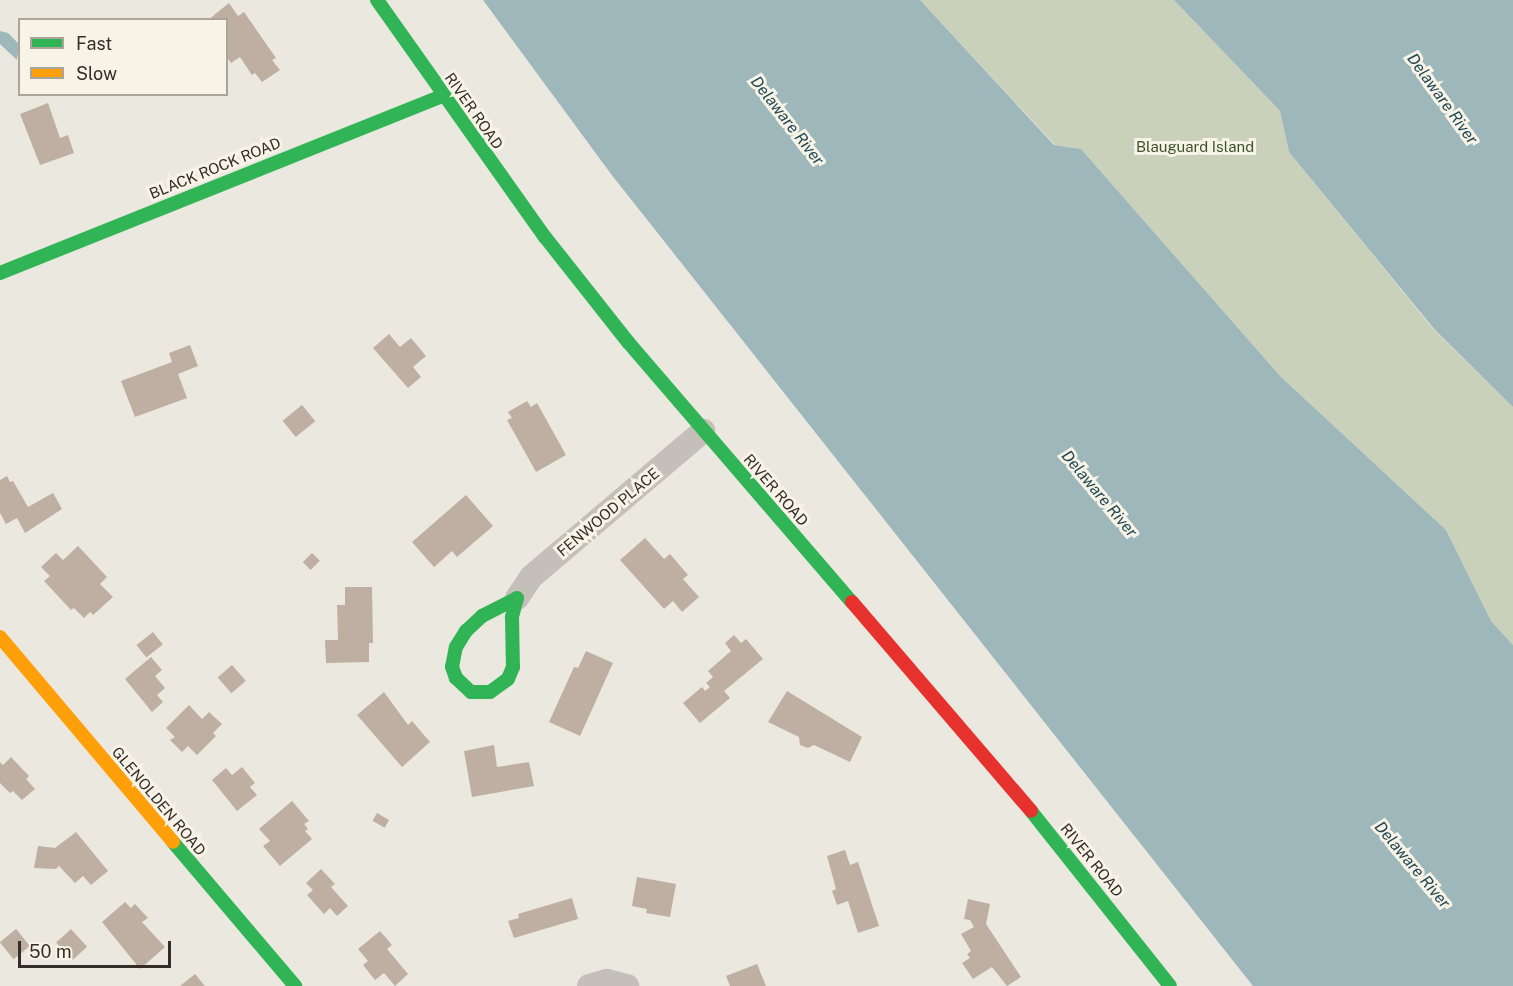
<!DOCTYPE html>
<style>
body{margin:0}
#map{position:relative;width:1513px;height:986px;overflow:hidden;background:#ebe8e0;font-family:"Public Sans",sans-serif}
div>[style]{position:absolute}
.green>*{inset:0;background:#c9d1bb}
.water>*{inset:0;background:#9db7bb}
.building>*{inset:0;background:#beafa2;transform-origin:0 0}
.street>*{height:24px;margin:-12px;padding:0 12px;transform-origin:12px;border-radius:12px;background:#c4c0b9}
.fast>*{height:14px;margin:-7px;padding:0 7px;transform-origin:7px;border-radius:7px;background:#30b455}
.slow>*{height:14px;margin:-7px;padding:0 7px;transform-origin:7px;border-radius:7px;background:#ff9f0a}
.jam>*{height:14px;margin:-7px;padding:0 7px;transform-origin:7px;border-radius:7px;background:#e5322d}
span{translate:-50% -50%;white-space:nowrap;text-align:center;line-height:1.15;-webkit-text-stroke:6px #f8f3e7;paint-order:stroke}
.street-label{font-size:15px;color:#342d27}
.park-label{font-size:15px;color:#3e512d}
.water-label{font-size:16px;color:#204753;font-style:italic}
.legend{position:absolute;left:18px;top:18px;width:210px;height:78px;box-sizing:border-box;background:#f8f3e7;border:2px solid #aaa49a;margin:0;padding:8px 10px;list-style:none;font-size:18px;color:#342d27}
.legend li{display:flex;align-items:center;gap:12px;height:30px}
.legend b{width:30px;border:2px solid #aaa49a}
.scale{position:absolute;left:18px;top:941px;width:153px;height:27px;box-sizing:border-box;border:3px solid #342d27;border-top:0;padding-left:8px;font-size:18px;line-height:21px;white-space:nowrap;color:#342d27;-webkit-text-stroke:4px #f8f3e7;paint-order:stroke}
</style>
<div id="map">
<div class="green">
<div style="clip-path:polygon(920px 0,1174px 0,1280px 111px,1289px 152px,1434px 330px,1513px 407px,1513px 645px,1491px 621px,1446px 530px,1280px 376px,1081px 149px,1055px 145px)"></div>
</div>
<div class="water">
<div style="clip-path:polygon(483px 0,920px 0,1054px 145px,1081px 149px,1280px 376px,1446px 530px,1491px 621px,1513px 645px,1513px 986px,1253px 986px,611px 174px)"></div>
<div style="clip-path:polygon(1174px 0,1513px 0,1513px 407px,1435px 330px,1289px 152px,1280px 111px)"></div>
<div style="clip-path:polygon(0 31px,8px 33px,19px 44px,17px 60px,0 44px)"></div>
</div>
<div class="building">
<div style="clip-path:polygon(229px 3px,238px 16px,244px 12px,276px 58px,272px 60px,280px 70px,262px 82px,255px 73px,252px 75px,240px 57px,231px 63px,226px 56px,226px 20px,208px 20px)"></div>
<div style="clip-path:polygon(48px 103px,60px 138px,68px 135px,74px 153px,40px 165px,20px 114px)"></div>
<div style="clip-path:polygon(389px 334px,400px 347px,411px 338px,426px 356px,413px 367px,421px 377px,408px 388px,373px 348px)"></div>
<div style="clip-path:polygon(190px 345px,198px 366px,178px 374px,187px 398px,135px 417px,121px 381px,172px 362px,169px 353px)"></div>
<div style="clip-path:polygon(527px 401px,531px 407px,537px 403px,566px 455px,536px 472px,507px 420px,512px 418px,508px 412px)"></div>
<div style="left:302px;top:405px;width:21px;height:25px;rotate:51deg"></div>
<div style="clip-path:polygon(7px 476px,10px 482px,13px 481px,28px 507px,53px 493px,62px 509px,25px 533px,17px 518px,6px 524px,0 513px,0 480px)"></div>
<div style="clip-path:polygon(466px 495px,493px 526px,457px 557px,452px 551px,434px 567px,412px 542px)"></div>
<div style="clip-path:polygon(645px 538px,664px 559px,670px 554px,688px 575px,683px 579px,699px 597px,682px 612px,673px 601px,664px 609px,620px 560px)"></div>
<div style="clip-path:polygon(78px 546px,107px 577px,100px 584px,113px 597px,93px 615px,90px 612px,84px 618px,74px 608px,71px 610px,44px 581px,50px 576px,41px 567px,56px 553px,63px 560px)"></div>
<div style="left:312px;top:553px;width:11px;height:13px;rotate:45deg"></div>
<div style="clip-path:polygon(345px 587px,372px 587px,373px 643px,369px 643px,369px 662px,326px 663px,325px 640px,338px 640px,337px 605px,345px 605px)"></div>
<div style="left:153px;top:632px;width:16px;height:21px;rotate:52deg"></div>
<div style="clip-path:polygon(734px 635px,741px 643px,746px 639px,763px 659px,724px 691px,730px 698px,700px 723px,683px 703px,702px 687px,705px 691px,710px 687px,706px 683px,713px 677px,708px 671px,731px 651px,725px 643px)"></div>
<div style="clip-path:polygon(586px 651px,613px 663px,580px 736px,549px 722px,574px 667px,578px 668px)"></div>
<div style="clip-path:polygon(151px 657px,162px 670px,155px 676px,165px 688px,157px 695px,163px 702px,152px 712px,125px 679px)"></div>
<div style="left:232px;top:665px;width:21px;height:19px;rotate:49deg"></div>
<div style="clip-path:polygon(787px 691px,862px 737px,850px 762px,814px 745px,808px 748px,800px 745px,799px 737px,768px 722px)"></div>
<div style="clip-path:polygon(384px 692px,408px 725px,412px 721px,430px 742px,402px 767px,357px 715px)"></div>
<div style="clip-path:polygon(189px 705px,202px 719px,209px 712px,222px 724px,213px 733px,216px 736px,197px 755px,188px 746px,182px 752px,170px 740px,175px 737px,166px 728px)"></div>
<div style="clip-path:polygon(494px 745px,497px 767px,529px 762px,534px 786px,472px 797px,464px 751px)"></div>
<div style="clip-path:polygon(11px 757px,29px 776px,26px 779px,35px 789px,22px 800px,13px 791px,10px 793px,0 783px,0 762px,3px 765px)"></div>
<div style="clip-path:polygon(242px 767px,255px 783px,250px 787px,257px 795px,237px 811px,212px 780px,226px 768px,232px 775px)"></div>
<div style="clip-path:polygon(292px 801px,309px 821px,304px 824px,308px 829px,305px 831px,312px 839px,280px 866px,263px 846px,270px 841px,259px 829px)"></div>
<div style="left:377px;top:813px;width:14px;height:9px;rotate:30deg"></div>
<div style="clip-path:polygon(76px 832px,108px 871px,91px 885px,83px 876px,75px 883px,59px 866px,56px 869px,34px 868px,38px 846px,55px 848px)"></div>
<div style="clip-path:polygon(845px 850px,850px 865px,858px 862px,879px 926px,858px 933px,848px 901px,837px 905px,832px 891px,836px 889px,827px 856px)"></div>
<div style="clip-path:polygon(321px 869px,335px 884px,331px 887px,348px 906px,337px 916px,330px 908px,324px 914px,307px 895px,313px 890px,306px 883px)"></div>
<div style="clip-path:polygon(637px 877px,676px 884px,670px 917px,646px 913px,647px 909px,632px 906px)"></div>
<div style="clip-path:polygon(572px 898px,578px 919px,514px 938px,508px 921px,519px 918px,518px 914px)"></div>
<div style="clip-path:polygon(968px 899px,990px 904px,986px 924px,1021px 977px,1007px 986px,992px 967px,973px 979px,962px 963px,970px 958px,967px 954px,971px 951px,961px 934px,974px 927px,970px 920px,964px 919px)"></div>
<div style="clip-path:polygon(125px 902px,131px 908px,135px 904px,148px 918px,142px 922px,165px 947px,140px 969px,102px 922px)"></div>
<div style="left:16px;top:929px;width:22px;height:21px;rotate:51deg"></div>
<div style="left:71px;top:929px;width:24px;height:20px;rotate:48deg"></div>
<div style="clip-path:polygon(380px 931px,392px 945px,387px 949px,408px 974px,395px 986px,384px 973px,375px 980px,363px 965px,368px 961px,358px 949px)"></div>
<div style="clip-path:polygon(757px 964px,766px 986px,730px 986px,726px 976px)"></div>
<div style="clip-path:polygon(195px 974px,205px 986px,180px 986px)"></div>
</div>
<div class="street">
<div style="left:517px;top:598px;width:25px;rotate:-56deg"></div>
<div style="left:531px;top:577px;width:226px;rotate:-40.3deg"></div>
<div style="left:589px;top:986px;width:19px;rotate:-16deg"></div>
<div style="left:607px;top:981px;width:21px;rotate:14deg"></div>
</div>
<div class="fast">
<div style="left:377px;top:0;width:291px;rotate:54.7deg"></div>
<div style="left:545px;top:237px;width:134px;rotate:51.7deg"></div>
<div style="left:628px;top:342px;width:343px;rotate:49.3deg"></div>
<div style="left:0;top:273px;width:477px;rotate:-21.8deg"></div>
<div style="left:517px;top:598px;width:20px;rotate:105deg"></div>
<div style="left:512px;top:617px;width:50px;rotate:88.9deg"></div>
<div style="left:513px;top:667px;width:13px;rotate:113deg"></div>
<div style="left:508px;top:679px;width:22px;rotate:144deg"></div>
<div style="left:490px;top:692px;width:19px;rotate:180deg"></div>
<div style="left:471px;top:692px;width:21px;rotate:-137deg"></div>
<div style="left:456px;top:678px;width:12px;rotate:-110deg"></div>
<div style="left:452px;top:667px;width:20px;rotate:-79deg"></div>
<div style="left:456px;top:647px;width:19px;rotate:-58deg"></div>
<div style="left:466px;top:631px;width:22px;rotate:-43deg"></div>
<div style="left:482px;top:616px;width:39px;rotate:-27deg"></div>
<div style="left:1031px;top:811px;width:223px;rotate:51.5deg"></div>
<div style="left:173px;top:842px;width:189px;rotate:49.7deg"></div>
</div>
<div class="slow">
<div style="left:0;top:637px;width:268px;rotate:49.8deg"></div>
</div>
<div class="jam">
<div style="left:852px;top:602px;width:275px;rotate:49.4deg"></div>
</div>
<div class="street-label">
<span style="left:474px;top:111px;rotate:55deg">RIVER ROAD</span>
<span style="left:215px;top:168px;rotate:-22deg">BLACK ROCK ROAD</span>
<span style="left:776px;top:490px;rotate:49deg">RIVER ROAD</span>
<span style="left:608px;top:512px;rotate:-40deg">FENWOOD PLACE</span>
<span style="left:159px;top:801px;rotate:50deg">GLENOLDEN ROAD</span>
<span style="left:1092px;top:860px;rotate:51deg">RIVER ROAD</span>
</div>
<div class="park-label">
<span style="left:1195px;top:147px">Blauguard Island</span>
</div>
<div class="water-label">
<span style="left:1442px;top:99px;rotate:54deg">Delaware River</span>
<span style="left:787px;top:121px;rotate:52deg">Delaware River</span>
<span style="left:1099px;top:494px;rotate:50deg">Delaware River</span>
<span style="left:1412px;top:865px;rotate:50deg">Delaware River</span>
</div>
<ul class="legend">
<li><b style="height:8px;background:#30b455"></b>Fast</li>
<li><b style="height:8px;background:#ff9f0a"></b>Slow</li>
</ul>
<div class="scale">50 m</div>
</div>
